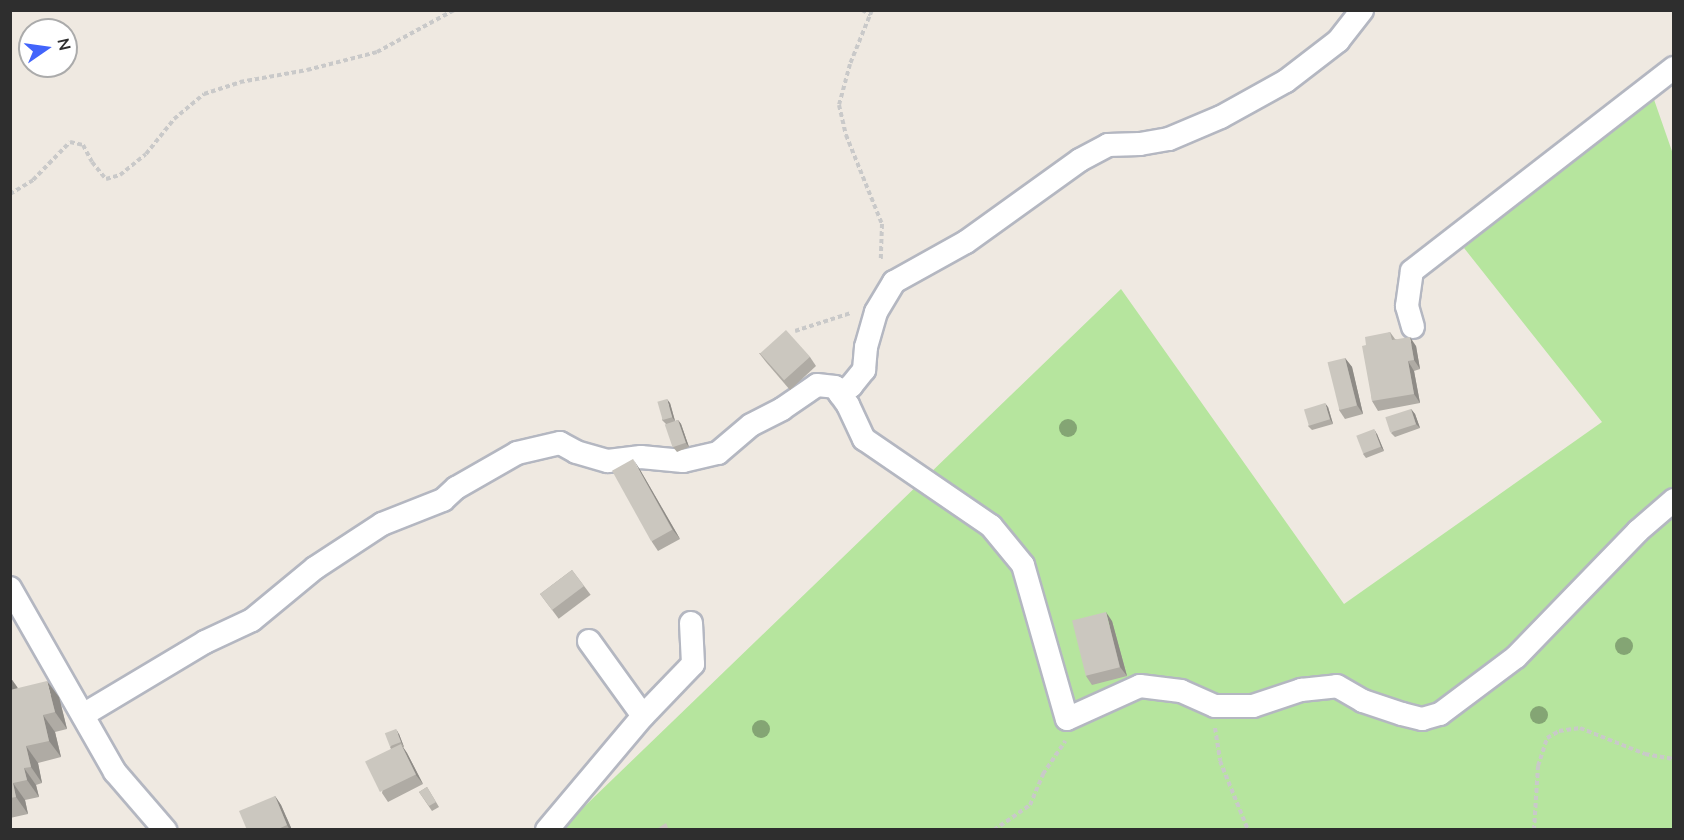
<!DOCTYPE html>
<style>
body{margin:0}
#map{position:relative;width:1684px;height:840px;overflow:hidden;background:#efe9e1;font-family:"Nunito Sans",sans-serif}
div>[style]{position:absolute}
.green>*{inset:0;background:#b6e59e}
.path>*{height:4px;margin-top:-2px;transform-origin:0;background:repeating-linear-gradient(90deg,#c9c9c9 0 4.5px,transparent 0 7.5px)}
.roads{filter:drop-shadow(2px 0 #b4b7c1) drop-shadow(-2px 0 #b4b7c1) drop-shadow(0 2px #b4b7c1) drop-shadow(0 -2px #b4b7c1)}
.minor>*{height:22px;margin:-11px;padding:0 11px;transform-origin:11px;border-radius:11px;background:#fff}
.trees>*{width:18px;height:18px;margin:-9px;border-radius:50%;background:#84a574}
.wall>*{inset:0;background:#afaba4;transform-origin:0 0}
.shaded-wall>*{inset:0;background:#8e8b86}
.building>*{inset:0;background:#cbc7bf;transform-origin:0 0}
span{translate:-50% -50%;white-space:nowrap;text-align:center;line-height:1.15;-webkit-text-stroke:5px #fff;paint-order:stroke}
.frame{position:absolute;inset:0;border:12px solid #2e2e2e;pointer-events:none}
.north{position:absolute;left:18px;top:18px;width:60px;height:60px;box-sizing:border-box;background:#fff;border:2px solid #ababab;border-radius:50%;rotate:77deg;font-size:16px;font-weight:700;line-height:24px;text-align:center;color:#2e2e2e}
.north::after{content:'';display:block;margin:auto;width:21px;height:27px;background:#4264fb;clip-path:polygon(50% 0,100% 100%,50% 72%,0 100%)}
</style>
<div id="map">
<div class="green">
<div style="clip-path:polygon(1650px 88px,1674px 157px,1673px 829px,560px 830px,1121px 289px,1344px 604px,1602px 422px,1464px 248px)"></div>
</div>
<div class="path">
<div style="left:862px;top:10px;width:10px;rotate:29deg"></div>
<div style="left:872px;top:10px;width:58px;rotate:112.2deg"></div>
<div style="left:850px;top:64px;width:42px;rotate:105deg"></div>
<div style="left:839px;top:105px;width:31px;rotate:77deg"></div>
<div style="left:846px;top:135px;width:96px;rotate:68deg"></div>
<div style="left:882px;top:224px;width:37px;rotate:92deg"></div>
<div style="left:10px;top:194px;width:27px;rotate:-31deg"></div>
<div style="left:33px;top:180px;width:53px;rotate:-45.8deg"></div>
<div style="left:70px;top:142px;width:13px;rotate:13deg"></div>
<div style="left:83px;top:145px;width:19px;rotate:62deg"></div>
<div style="left:92px;top:162px;width:22px;rotate:51deg"></div>
<div style="left:106px;top:179px;width:15px;rotate:-16deg"></div>
<div style="left:120px;top:175px;width:33px;rotate:-39deg"></div>
<div style="left:146px;top:154px;width:45px;rotate:-51.3deg"></div>
<div style="left:174px;top:119px;width:39px;rotate:-40deg"></div>
<div style="left:204px;top:94px;width:38px;rotate:-18deg"></div>
<div style="left:240px;top:82px;width:68px;rotate:-10.2deg"></div>
<div style="left:307px;top:70px;width:72px;rotate:-14.4deg"></div>
<div style="left:377px;top:52px;width:88px;rotate:-28.6deg"></div>
<div style="left:795px;top:331px;width:59px;rotate:-17.8deg"></div>
<div style="left:1215px;top:728px;width:33px;rotate:81deg"></div>
<div style="left:1220px;top:761px;width:74px;rotate:67.9deg"></div>
<div style="left:994px;top:830px;width:44px;rotate:-34.8deg"></div>
<div style="left:1030px;top:805px;width:34px;rotate:-67deg"></div>
<div style="left:1043px;top:774px;width:40px;rotate:-56deg"></div>
<div style="left:1534px;top:830px;width:64px;rotate:-86.4deg"></div>
<div style="left:1538px;top:766px;width:29px;rotate:-72deg"></div>
<div style="left:1547px;top:738px;width:14px;rotate:-30deg"></div>
<div style="left:1559px;top:731px;width:21px;rotate:-8deg"></div>
<div style="left:1580px;top:728px;width:70px;rotate:21.8deg"></div>
<div style="left:1645px;top:754px;width:29px;rotate:10deg"></div>
</div>
<div class="roads">
<div class="minor">
<div style="left:1413px;top:327px;width:22px;rotate:-106deg"></div>
<div style="left:1407px;top:306px;width:35px;rotate:-82deg"></div>
<div style="left:1412px;top:271px;width:331px;rotate:-37.8deg"></div>
<div style="left:840px;top:394px;width:14px;rotate:-36deg"></div>
<div style="left:851px;top:386px;width:21px;rotate:-51deg"></div>
<div style="left:864px;top:370px;width:23px;rotate:-85deg"></div>
<div style="left:866px;top:347px;width:36px;rotate:-74deg"></div>
<div style="left:876px;top:312px;width:35px;rotate:-59deg"></div>
<div style="left:894px;top:282px;width:82px;rotate:-29.1deg"></div>
<div style="left:966px;top:242px;width:140px;rotate:-35.7deg"></div>
<div style="left:1080px;top:160px;width:32px;rotate:-28deg"></div>
<div style="left:1108px;top:145px;width:32px;rotate:-2deg"></div>
<div style="left:1140px;top:144px;width:29px;rotate:-10deg"></div>
<div style="left:1169px;top:139px;width:56px;rotate:-22.9deg"></div>
<div style="left:1221px;top:117px;width:74px;rotate:-29deg"></div>
<div style="left:1286px;top:81px;width:66px;rotate:-37.6deg"></div>
<div style="left:1338px;top:41px;width:39px;rotate:-52deg"></div>
<div style="left:10px;top:588px;width:212px;rotate:60.3deg"></div>
<div style="left:115px;top:772px;width:77px;rotate:49.2deg"></div>
<div style="left:589px;top:641px;width:92px;rotate:54.2deg"></div>
<div style="left:83px;top:715px;width:142px;rotate:-30.9deg"></div>
<div style="left:205px;top:642px;width:52px;rotate:-25.1deg"></div>
<div style="left:252px;top:620px;width:82px;rotate:-39.5deg"></div>
<div style="left:315px;top:568px;width:80px;rotate:-33.3deg"></div>
<div style="left:382px;top:524px;width:66px;rotate:-21.5deg"></div>
<div style="left:443px;top:500px;width:18px;rotate:-43deg"></div>
<div style="left:456px;top:488px;width:70px;rotate:-29.8deg"></div>
<div style="left:517px;top:453px;width:44px;rotate:-13.1deg"></div>
<div style="left:560px;top:443px;width:18px;rotate:29deg"></div>
<div style="left:576px;top:452px;width:33px;rotate:16deg"></div>
<div style="left:608px;top:461px;width:33px;rotate:-7deg"></div>
<div style="left:641px;top:457px;width:42px;rotate:5.4deg"></div>
<div style="left:683px;top:461px;width:36px;rotate:-13deg"></div>
<div style="left:718px;top:453px;width:43px;rotate:-40.3deg"></div>
<div style="left:751px;top:425px;width:35px;rotate:-27deg"></div>
<div style="left:782px;top:409px;width:42px;rotate:-34.4deg"></div>
<div style="left:817px;top:385px;width:18px;rotate:6deg"></div>
<div style="left:835px;top:387px;width:22px;rotate:54deg"></div>
<div style="left:848px;top:405px;width:38px;rotate:65deg"></div>
<div style="left:864px;top:439px;width:154px;rotate:34.4deg"></div>
<div style="left:991px;top:526px;width:50px;rotate:50.6deg"></div>
<div style="left:1023px;top:565px;width:160px;rotate:74.1deg"></div>
<div style="left:1067px;top:719px;width:80px;rotate:-24.3deg"></div>
<div style="left:1140px;top:686px;width:41px;rotate:7deg"></div>
<div style="left:1181px;top:691px;width:37px;rotate:24deg"></div>
<div style="left:1215px;top:706px;width:38px"></div>
<div style="left:1253px;top:706px;width:51px;rotate:-18.4deg"></div>
<div style="left:1301px;top:690px;width:36px;rotate:-6deg"></div>
<div style="left:1337px;top:686px;width:30px;rotate:30deg"></div>
<div style="left:1363px;top:701px;width:41px;rotate:18.4deg"></div>
<div style="left:1402px;top:714px;width:21px;rotate:14deg"></div>
<div style="left:1422px;top:719px;width:19px;rotate:-16deg"></div>
<div style="left:1440px;top:714px;width:95px;rotate:-36.9deg"></div>
<div style="left:1516px;top:657px;width:175px;rotate:-45.9deg"></div>
<div style="left:1638px;top:531px;width:48px;rotate:-40.7deg"></div>
<div style="left:547px;top:830px;width:149px;rotate:-49.9deg"></div>
<div style="left:643px;top:716px;width:72px;rotate:-46.1deg"></div>
<div style="left:693px;top:664px;width:41px;rotate:-92.8deg"></div>
</div>
</div>
<div class="trees">
<div style="left:1068px;top:428px"></div>
<div style="left:1624px;top:646px"></div>
<div style="left:1539px;top:715px"></div>
<div style="left:761px;top:729px"></div>
</div>
<div class="wall">
<div style="clip-path:polygon(1390px 332px,1395px 339px,1416px 346px,1420px 369px,1414px 371px,1420px 403px,1378px 411px,1372px 401px,1366px 345px)"></div>
<div style="clip-path:polygon(759px 353px,810px 357px,816px 366px,790px 390px,766px 362px)"></div>
<div style="clip-path:polygon(1345px 358px,1352px 367px,1363px 414px,1345px 419px,1339px 410px)"></div>
<div style="clip-path:polygon(670px 403px,675px 421px,678px 420px,681px 424px,689px 447px,677px 452px,673px 447px,666px 424px,662px 420px)"></div>
<div style="clip-path:polygon(1328px 407px,1333px 424px,1312px 430px,1308px 426px)"></div>
<div style="clip-path:polygon(1411px 409px,1415px 414px,1420px 428px,1395px 437px,1391px 433px)"></div>
<div style="clip-path:polygon(1377px 434px,1384px 451px,1366px 458px,1363px 454px)"></div>
<div style="clip-path:polygon(639px 468px,680px 539px,658px 551px,652px 542px)"></div>
<div style="left:572px;top:570px;width:31px;height:40px;rotate:53deg"></div>
<div style="clip-path:polygon(1112px 621px,1127px 676px,1092px 685px,1086px 676px)"></div>
<div style="clip-path:polygon(10px 677px,18px 688px,59px 697px,67px 729px,55px 732px,61px 757px,38px 763px,42px 783px,36px 785px,39px 797px,25px 800px,28px 814px,10px 818px)"></div>
<div style="clip-path:polygon(399px 734px,404px 747px,403px 747px,407px 753px,423px 784px,388px 802px,382px 793px,391px 749px,390px 747px)"></div>
<div style="clip-path:polygon(427px 787px,439px 807px,432px 811px,419px 792px)"></div>
<div style="clip-path:polygon(275px 796px,281px 805px,292px 830px,247px 830px)"></div>
</div>
<div class="shaded-wall">
<div style="clip-path:polygon(1410px 337px,1416px 346px,1420px 369px,1414px 360px)"></div>
<div style="clip-path:polygon(1345px 358px,1352px 367px,1363px 414px,1357px 405px)"></div>
<div style="clip-path:polygon(1408px 361px,1414px 371px,1420px 403px,1414px 394px)"></div>
<div style="clip-path:polygon(667px 399px,670px 403px,675px 421px,672px 417px)"></div>
<div style="clip-path:polygon(1325px 403px,1328px 407px,1333px 424px,1330px 419px)"></div>
<div style="clip-path:polygon(1411px 409px,1415px 414px,1420px 428px,1416px 424px)"></div>
<div style="clip-path:polygon(678px 420px,681px 424px,689px 447px,686px 443px)"></div>
<div style="clip-path:polygon(1374px 429px,1377px 434px,1384px 451px,1381px 447px)"></div>
<div style="clip-path:polygon(633px 459px,639px 468px,680px 539px,673px 530px)"></div>
<div style="clip-path:polygon(1106px 612px,1112px 621px,1127px 676px,1120px 667px)"></div>
<div style="clip-path:polygon(10px 677px,17px 687px,22px 707px,10px 690px)"></div>
<div style="clip-path:polygon(47px 681px,59px 697px,67px 729px,55px 712px)"></div>
<div style="clip-path:polygon(43px 715px,55px 732px,61px 757px,49px 741px)"></div>
<div style="clip-path:polygon(396px 729px,399px 734px,404px 747px,401px 742px)"></div>
<div style="clip-path:polygon(401px 744px,407px 753px,423px 784px,416px 775px)"></div>
<div style="clip-path:polygon(26px 746px,38px 763px,42px 783px,31px 767px)"></div>
<div style="clip-path:polygon(24px 768px,36px 785px,39px 797px,27px 780px)"></div>
<div style="clip-path:polygon(13px 783px,25px 800px,28px 814px,16px 797px)"></div>
<div style="clip-path:polygon(275px 796px,281px 805px,292px 830px,290px 830px,287px 825px)"></div>
</div>
<div class="building">
<div style="left:786px;top:330px;width:36px;height:35px;rotate:48deg"></div>
<div style="clip-path:polygon(1390px 332px,1392px 340px,1410px 337px,1414px 360px,1408px 361px,1414px 394px,1372px 401px,1362px 346px,1366px 345px,1365px 337px)"></div>
<div style="left:1345px;top:358px;width:49px;height:18px;rotate:76deg"></div>
<div style="left:667px;top:399px;width:19px;height:10px;rotate:74deg"></div>
<div style="left:1325px;top:403px;width:17px;height:22px;rotate:73deg"></div>
<div style="left:1411px;top:409px;width:16px;height:27px;rotate:72deg"></div>
<div style="left:678px;top:420px;width:24px;height:14px;rotate:71deg"></div>
<div style="left:1374px;top:429px;width:19px;height:19px;rotate:69deg"></div>
<div style="left:633px;top:459px;width:81px;height:24px;rotate:61deg"></div>
<div style="left:572px;top:570px;width:20px;height:40px;rotate:53deg"></div>
<div style="left:1106px;top:612px;width:57px;height:35px;rotate:76deg"></div>
<div style="clip-path:polygon(47px 681px,55px 712px,43px 715px,49px 741px,26px 746px,31px 767px,24px 768px,27px 780px,13px 783px,16px 797px,10px 798px,10px 690px)"></div>
<div style="left:396px;top:729px;width:14px;height:12px;rotate:69deg"></div>
<div style="left:401px;top:744px;width:34px;height:40px;rotate:64deg"></div>
<div style="clip-path:polygon(427px 787px,436px 802px,429px 806px,419px 792px)"></div>
<div style="clip-path:polygon(275px 796px,287px 825px,276px 830px,247px 830px,239px 811px)"></div>
<div style="clip-path:polygon(666px 823px,669px 830px,655px 830px)"></div>
</div>
<div class="frame"></div>
<div class="north">N</div>
</div>
